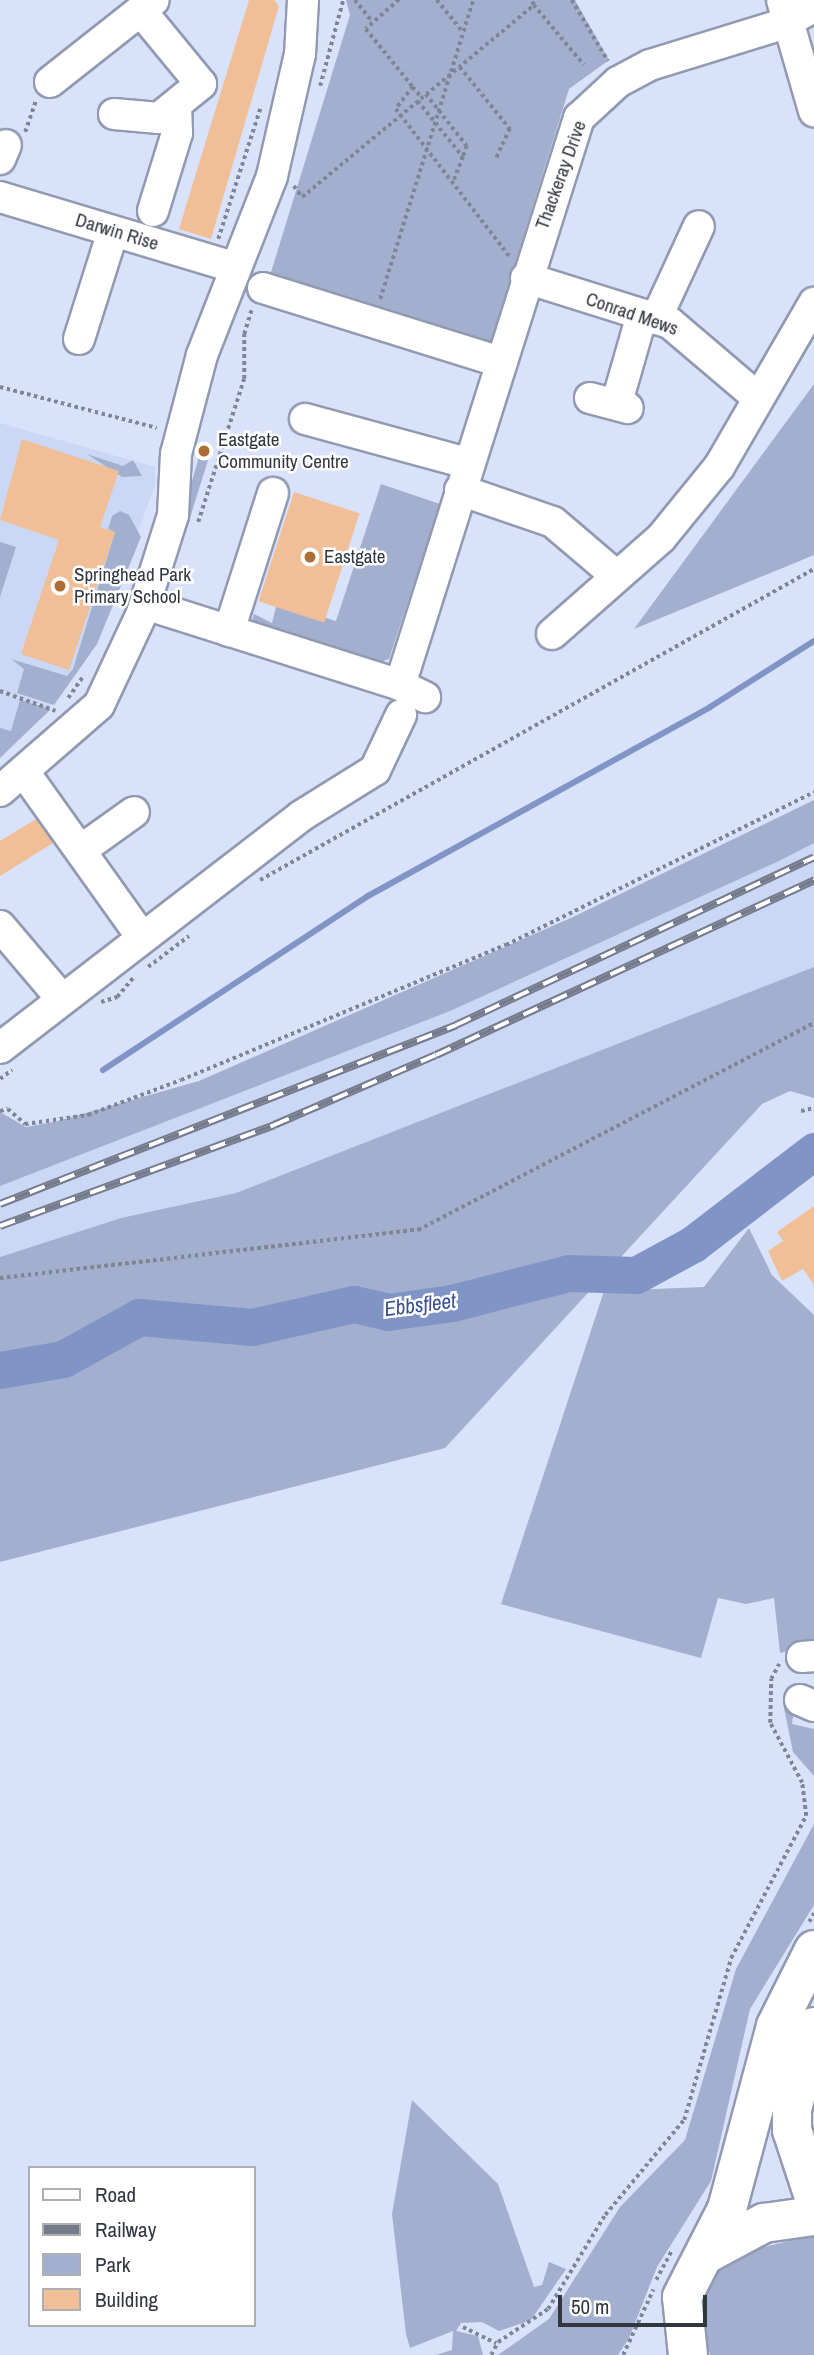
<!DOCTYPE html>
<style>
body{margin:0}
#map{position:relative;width:814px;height:2355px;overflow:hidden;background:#d9e2fb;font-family:"Archivo Narrow",sans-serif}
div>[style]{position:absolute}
.built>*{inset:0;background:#cad7f5}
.green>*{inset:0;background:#a3afcf}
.stream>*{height:6px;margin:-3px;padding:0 3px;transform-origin:3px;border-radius:3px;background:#8194c6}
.river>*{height:37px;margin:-18.5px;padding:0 18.5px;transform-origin:18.5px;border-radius:18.5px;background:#8194c6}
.building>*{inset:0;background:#f0bf97;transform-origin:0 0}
.path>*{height:3.5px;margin-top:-1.75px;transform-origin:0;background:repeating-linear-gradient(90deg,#7e8595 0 3.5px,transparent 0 7px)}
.roads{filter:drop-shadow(2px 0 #919ab1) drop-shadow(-2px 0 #919ab1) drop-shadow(0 2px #919ab1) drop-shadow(0 -2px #919ab1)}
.minor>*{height:30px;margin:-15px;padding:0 15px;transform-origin:15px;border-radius:15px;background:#fff}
.major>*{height:38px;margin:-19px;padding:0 19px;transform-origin:19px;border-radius:19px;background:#fff}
.rail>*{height:8px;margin-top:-4px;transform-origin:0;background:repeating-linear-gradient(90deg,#fff 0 16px,#757b8b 0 32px);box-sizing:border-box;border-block:2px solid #757b8b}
.dots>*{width:19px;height:19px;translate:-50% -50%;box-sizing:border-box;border:4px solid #fff;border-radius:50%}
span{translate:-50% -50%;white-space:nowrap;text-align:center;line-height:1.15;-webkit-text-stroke:5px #fff;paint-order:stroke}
.street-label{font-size:19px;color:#32363f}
.poi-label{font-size:19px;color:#32363f}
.left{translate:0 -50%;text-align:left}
.water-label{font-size:21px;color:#3a4f8f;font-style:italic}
.legend{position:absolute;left:28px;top:2166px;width:228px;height:161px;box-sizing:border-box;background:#fff;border:2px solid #adafb2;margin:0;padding:9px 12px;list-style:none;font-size:21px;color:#32363f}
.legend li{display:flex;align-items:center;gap:14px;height:35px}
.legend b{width:35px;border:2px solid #adafb2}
.scale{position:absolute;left:558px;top:2295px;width:149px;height:32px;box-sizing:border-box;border:4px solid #32363f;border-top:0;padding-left:9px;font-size:21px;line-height:24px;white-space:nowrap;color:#32363f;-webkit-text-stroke:5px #fff;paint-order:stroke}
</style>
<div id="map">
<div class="built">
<div style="clip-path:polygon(0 423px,155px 467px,155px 485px,107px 618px,53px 703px,0 754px)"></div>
<div style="clip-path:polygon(814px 805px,814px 967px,236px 1193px,121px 1218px,0 1257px,0 1132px,106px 1117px,299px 1046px)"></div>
</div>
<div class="green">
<div style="clip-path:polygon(346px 0,575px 0,609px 60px,569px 89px,488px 351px,268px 282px,350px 15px)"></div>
<div style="clip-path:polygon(814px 384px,814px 555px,634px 629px)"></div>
<div style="clip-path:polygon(200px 453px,209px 457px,167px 591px,164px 579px)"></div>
<div style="clip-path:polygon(87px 454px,123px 466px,133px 460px,142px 476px,122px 477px)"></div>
<div style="clip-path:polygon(381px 484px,440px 504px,389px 659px,378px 663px,251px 624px,254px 614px,272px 623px,277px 603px,336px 621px)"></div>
<div style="clip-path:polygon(120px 511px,129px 515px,141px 537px,97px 644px,54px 705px,17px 693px,24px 669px,11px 659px,67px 676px,73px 669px,115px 532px,108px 529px,112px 516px)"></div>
<div style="clip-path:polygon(0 542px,16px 547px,0 597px)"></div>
<div style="clip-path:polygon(20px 700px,51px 709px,0 758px,0 728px,11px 731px)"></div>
<div style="clip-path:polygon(814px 800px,814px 843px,779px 861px,450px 1011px,0 1186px,0 1112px,26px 1127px,54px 1122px,199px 1081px,573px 917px)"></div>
<div style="clip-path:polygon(814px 967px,814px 1098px,790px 1091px,762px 1104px,445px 1448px,0 1562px,0 1257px,121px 1218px,236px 1193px)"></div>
<div style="clip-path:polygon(749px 1228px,772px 1275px,814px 1315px,814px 1644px,780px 1653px,774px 1598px,746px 1604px,718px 1598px,701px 1658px,501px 1604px,604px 1291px,704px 1287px)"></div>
<div style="clip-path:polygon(784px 1708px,794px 1710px,792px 1724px,814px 1729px,814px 1776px,793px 1752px)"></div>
<div style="clip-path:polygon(814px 1824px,814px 1905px,750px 2009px,711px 2181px,657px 2267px,629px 2338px,618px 2355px,498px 2355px,549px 2319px,620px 2207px,685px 2140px,736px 1969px)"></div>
<div style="clip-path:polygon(412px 2100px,498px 2184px,534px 2287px,542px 2285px,549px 2262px,566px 2269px,531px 2320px,499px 2331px,482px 2322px,461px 2323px,456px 2331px,478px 2336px,483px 2355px,436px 2355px,452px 2350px,453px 2331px,410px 2348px,406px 2334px,392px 2214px)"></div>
<div style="clip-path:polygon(814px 2235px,814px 2355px,710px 2355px,700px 2309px,718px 2271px,756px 2249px)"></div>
</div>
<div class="stream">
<div style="left:103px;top:1070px;width:317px;rotate:-33.3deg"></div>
<div style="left:368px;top:896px;width:391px;rotate:-28.9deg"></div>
<div style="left:710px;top:707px;width:123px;rotate:-32.4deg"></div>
</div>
<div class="river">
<div style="left:0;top:1370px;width:64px;rotate:-9.9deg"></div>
<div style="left:63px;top:1359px;width:87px;rotate:-28.9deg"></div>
<div style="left:139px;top:1317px;width:113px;rotate:5.1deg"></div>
<div style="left:252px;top:1327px;width:105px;rotate:-12.7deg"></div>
<div style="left:354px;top:1304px;width:35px;rotate:13deg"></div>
<div style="left:388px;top:1312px;width:65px;rotate:-8deg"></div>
<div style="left:452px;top:1303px;width:121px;rotate:-14.4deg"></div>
<div style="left:569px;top:1273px;width:67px;rotate:1.7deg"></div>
<div style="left:636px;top:1275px;width:65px;rotate:-28.5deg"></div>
<div style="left:693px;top:1244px;width:153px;rotate:-37.5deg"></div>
</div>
<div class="building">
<div style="clip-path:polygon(249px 0,274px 0,279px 6px,211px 239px,179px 229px)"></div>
<div style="clip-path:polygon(22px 439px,119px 471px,100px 527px,115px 532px,69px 670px,21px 654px,59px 540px,0 520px)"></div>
<div style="left:294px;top:492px;width:69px;height:115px;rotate:18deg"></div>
<div style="clip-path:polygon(36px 819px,53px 843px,0 876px,0 841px)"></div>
<div style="clip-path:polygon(814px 1206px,814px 1285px,803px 1269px,782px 1281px,768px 1251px,783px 1241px,777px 1232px)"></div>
</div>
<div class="path">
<div style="left:355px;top:0;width:28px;rotate:51deg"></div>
<div style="left:399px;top:0;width:44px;rotate:138.7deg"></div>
<div style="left:366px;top:29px;width:75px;rotate:51deg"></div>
<div style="left:413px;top:87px;width:28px;rotate:128deg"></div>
<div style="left:396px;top:109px;width:187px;rotate:52.4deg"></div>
<div style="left:437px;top:0;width:40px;rotate:51deg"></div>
<div style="left:572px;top:0;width:71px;rotate:59.5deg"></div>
<div style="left:534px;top:5px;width:78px;rotate:50.2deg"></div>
<div style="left:460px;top:67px;width:80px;rotate:51.1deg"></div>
<div style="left:510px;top:129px;width:33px;rotate:115deg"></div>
<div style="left:320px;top:86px;width:89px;rotate:-75deg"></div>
<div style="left:413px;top:87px;width:14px;rotate:51deg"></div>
<div style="left:426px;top:94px;width:66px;rotate:51.7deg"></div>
<div style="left:467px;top:146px;width:12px;rotate:110deg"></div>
<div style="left:418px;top:101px;width:72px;rotate:51.2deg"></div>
<div style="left:463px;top:157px;width:26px;rotate:111deg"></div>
<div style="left:25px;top:132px;width:34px;rotate:-71deg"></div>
<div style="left:294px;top:186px;width:14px;rotate:54deg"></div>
<div style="left:302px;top:197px;width:301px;rotate:-39.6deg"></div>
<div style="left:534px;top:5px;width:6px;rotate:-129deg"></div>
<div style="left:218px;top:239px;width:140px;rotate:-72.1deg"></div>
<div style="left:380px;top:299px;width:313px;rotate:-72.7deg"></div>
<div style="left:0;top:387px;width:162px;rotate:14.6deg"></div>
<div style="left:198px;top:522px;width:150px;rotate:-72.2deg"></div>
<div style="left:244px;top:379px;width:45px;rotate:-90deg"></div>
<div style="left:244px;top:334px;width:28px;rotate:-73deg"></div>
<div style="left:0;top:691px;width:59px;rotate:19.7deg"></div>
<div style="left:68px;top:698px;width:28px;rotate:-55deg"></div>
<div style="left:260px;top:880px;width:635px;rotate:-29.31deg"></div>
<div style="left:148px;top:967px;width:51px;rotate:-37.1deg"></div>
<div style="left:101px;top:1002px;width:17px;rotate:-17deg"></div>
<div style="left:117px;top:997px;width:25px;rotate:-50deg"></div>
<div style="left:0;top:1079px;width:15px;rotate:-37deg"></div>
<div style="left:0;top:1111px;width:8px;rotate:-14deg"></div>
<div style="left:8px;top:1109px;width:23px;rotate:41deg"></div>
<div style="left:25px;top:1124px;width:64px;rotate:-8.1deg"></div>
<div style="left:88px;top:1115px;width:99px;rotate:-20.6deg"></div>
<div style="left:181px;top:1080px;width:352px;rotate:-22.6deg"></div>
<div style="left:506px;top:945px;width:344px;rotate:-26.4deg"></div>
<div style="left:801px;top:1111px;width:13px;rotate:-13deg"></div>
<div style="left:0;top:1278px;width:421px;rotate:-6.6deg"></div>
<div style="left:418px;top:1230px;width:447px;rotate:-27.6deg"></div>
<div style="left:809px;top:1922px;width:10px;rotate:-61deg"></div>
<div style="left:656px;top:2280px;width:34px;rotate:-62deg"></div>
<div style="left:463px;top:2327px;width:37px;rotate:26deg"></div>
<div style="left:491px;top:2355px;width:15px;rotate:-62deg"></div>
<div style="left:498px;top:2342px;width:60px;rotate:-33.4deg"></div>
<div style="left:548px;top:2309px;width:110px;rotate:-58.8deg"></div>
<div style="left:605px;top:2215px;width:124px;rotate:-50.3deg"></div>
<div style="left:684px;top:2120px;width:169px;rotate:-73.8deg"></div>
<div style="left:731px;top:1958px;width:161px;rotate:-62.2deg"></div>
<div style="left:806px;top:1816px;width:33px;rotate:-97deg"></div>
<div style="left:802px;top:1783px;width:68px;rotate:-118.1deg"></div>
<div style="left:770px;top:1723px;width:44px;rotate:-88.7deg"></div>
<div style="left:771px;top:1679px;width:17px;rotate:-62deg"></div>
<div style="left:623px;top:2355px;width:72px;rotate:-65.2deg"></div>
</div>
<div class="roads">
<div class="minor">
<div style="left:782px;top:0;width:116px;rotate:73.9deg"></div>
<div style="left:50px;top:82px;width:132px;rotate:-38.3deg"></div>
<div style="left:114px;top:114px;width:45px;rotate:5.1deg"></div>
<div style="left:159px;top:118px;width:54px;rotate:-39deg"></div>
<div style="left:201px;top:84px;width:94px;rotate:-129.4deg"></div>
<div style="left:0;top:159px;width:15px;rotate:-67deg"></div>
<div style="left:0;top:197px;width:244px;rotate:16.7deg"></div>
<div style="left:153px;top:211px;width:82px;rotate:-72.9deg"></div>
<div style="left:177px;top:133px;width:28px;rotate:-92deg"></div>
<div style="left:526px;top:278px;width:151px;rotate:17.4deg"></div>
<div style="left:670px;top:323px;width:114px;rotate:40.4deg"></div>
<div style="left:263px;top:288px;width:248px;rotate:17.3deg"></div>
<div style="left:656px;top:319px;width:102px;rotate:-65.2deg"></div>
<div style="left:79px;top:339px;width:113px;rotate:-72.5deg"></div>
<div style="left:590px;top:398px;width:39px;rotate:15deg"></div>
<div style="left:617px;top:402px;width:91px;rotate:-74deg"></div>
<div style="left:305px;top:419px;width:168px;rotate:15.2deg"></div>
<div style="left:460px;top:490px;width:98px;rotate:19deg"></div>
<div style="left:553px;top:522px;width:80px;rotate:40.4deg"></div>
<div style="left:145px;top:604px;width:268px;rotate:17.6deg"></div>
<div style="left:400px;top:685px;width:595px;rotate:-72.48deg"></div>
<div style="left:579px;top:118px;width:53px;rotate:-42.7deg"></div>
<div style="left:618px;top:82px;width:36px;rotate:-28deg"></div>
<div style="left:650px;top:65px;width:136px;rotate:-17.1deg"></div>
<div style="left:780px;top:25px;width:38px;rotate:-28deg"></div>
<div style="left:229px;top:631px;width:145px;rotate:-72.3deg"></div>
<div style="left:552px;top:634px;width:145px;rotate:-41.4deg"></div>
<div style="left:661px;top:538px;width:92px;rotate:-50.8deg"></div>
<div style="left:719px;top:467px;width:190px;rotate:-59.9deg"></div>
<div style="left:400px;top:685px;width:28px;rotate:26deg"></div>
<div style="left:24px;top:772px;width:201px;rotate:54.5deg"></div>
<div style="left:0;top:791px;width:131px;rotate:-41deg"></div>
<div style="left:99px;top:705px;width:102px;rotate:-64.9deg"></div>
<div style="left:142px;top:613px;width:103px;rotate:-72.4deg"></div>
<div style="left:173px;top:515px;width:61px;rotate:-87.2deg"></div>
<div style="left:176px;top:454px;width:102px;rotate:-75.3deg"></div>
<div style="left:202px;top:355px;width:192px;rotate:-68.6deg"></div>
<div style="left:272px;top:176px;width:125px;rotate:-77.1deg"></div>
<div style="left:300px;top:54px;width:54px;rotate:-86.8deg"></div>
<div style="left:81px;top:850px;width:65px;rotate:-35.6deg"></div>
<div style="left:0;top:926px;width:96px;rotate:49.7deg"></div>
<div style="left:0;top:1048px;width:380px;rotate:-37.6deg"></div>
<div style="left:301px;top:816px;width:87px;rotate:-31.9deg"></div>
<div style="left:375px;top:770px;width:61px;rotate:-64.7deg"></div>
<div style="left:802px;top:1657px;width:12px;rotate:-5deg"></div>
<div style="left:800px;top:1700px;width:15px;rotate:23deg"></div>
</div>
<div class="major">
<div style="left:814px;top:2027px;width:85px;rotate:105deg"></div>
<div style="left:792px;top:2109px;width:21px;rotate:90deg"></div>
<div style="left:792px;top:2130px;width:71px;rotate:71.8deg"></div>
<div style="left:708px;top:2253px;width:64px;rotate:-28.2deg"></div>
<div style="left:764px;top:2223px;width:50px;rotate:-8deg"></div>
<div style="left:688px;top:2355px;width:58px;rotate:-95.9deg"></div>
<div style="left:682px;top:2297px;width:99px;rotate:-62.9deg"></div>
<div style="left:727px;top:2209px;width:189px;rotate:-75deg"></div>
<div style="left:776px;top:2026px;width:85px;rotate:-63.4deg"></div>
</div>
</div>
<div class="rail">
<div style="left:0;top:1204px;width:490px;rotate:-21.4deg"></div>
<div style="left:456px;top:1025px;width:395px;rotate:-25.1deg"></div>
<div style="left:0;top:1226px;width:292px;rotate:-20.2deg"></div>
<div style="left:274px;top:1125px;width:176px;rotate:-23.4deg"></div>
<div style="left:436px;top:1055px;width:417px;rotate:-24.8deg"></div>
</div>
<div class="dots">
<div style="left:204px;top:451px;background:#ab6d33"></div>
<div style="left:310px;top:557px;background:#ab6d33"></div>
<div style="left:60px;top:586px;background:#ab6d33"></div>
</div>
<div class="street-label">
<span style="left:561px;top:175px;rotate:-70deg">Thackeray Drive</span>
<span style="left:117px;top:232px;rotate:17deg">Darwin Rise</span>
<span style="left:632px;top:314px;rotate:19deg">Conrad Mews</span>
</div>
<div class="poi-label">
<span class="left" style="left:218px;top:451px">Eastgate<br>Community Centre</span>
<span class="left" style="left:324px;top:557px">Eastgate</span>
<span class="left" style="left:74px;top:586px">Springhead Park<br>Primary School</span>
</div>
<div class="water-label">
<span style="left:420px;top:1305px;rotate:-7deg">Ebbsfleet</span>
</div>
<ul class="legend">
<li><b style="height:9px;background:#fff"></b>Road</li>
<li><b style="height:9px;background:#757b8b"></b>Railway</li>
<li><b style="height:19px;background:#a3afcf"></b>Park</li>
<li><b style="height:19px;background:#f0bf97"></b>Building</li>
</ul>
<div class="scale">50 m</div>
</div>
